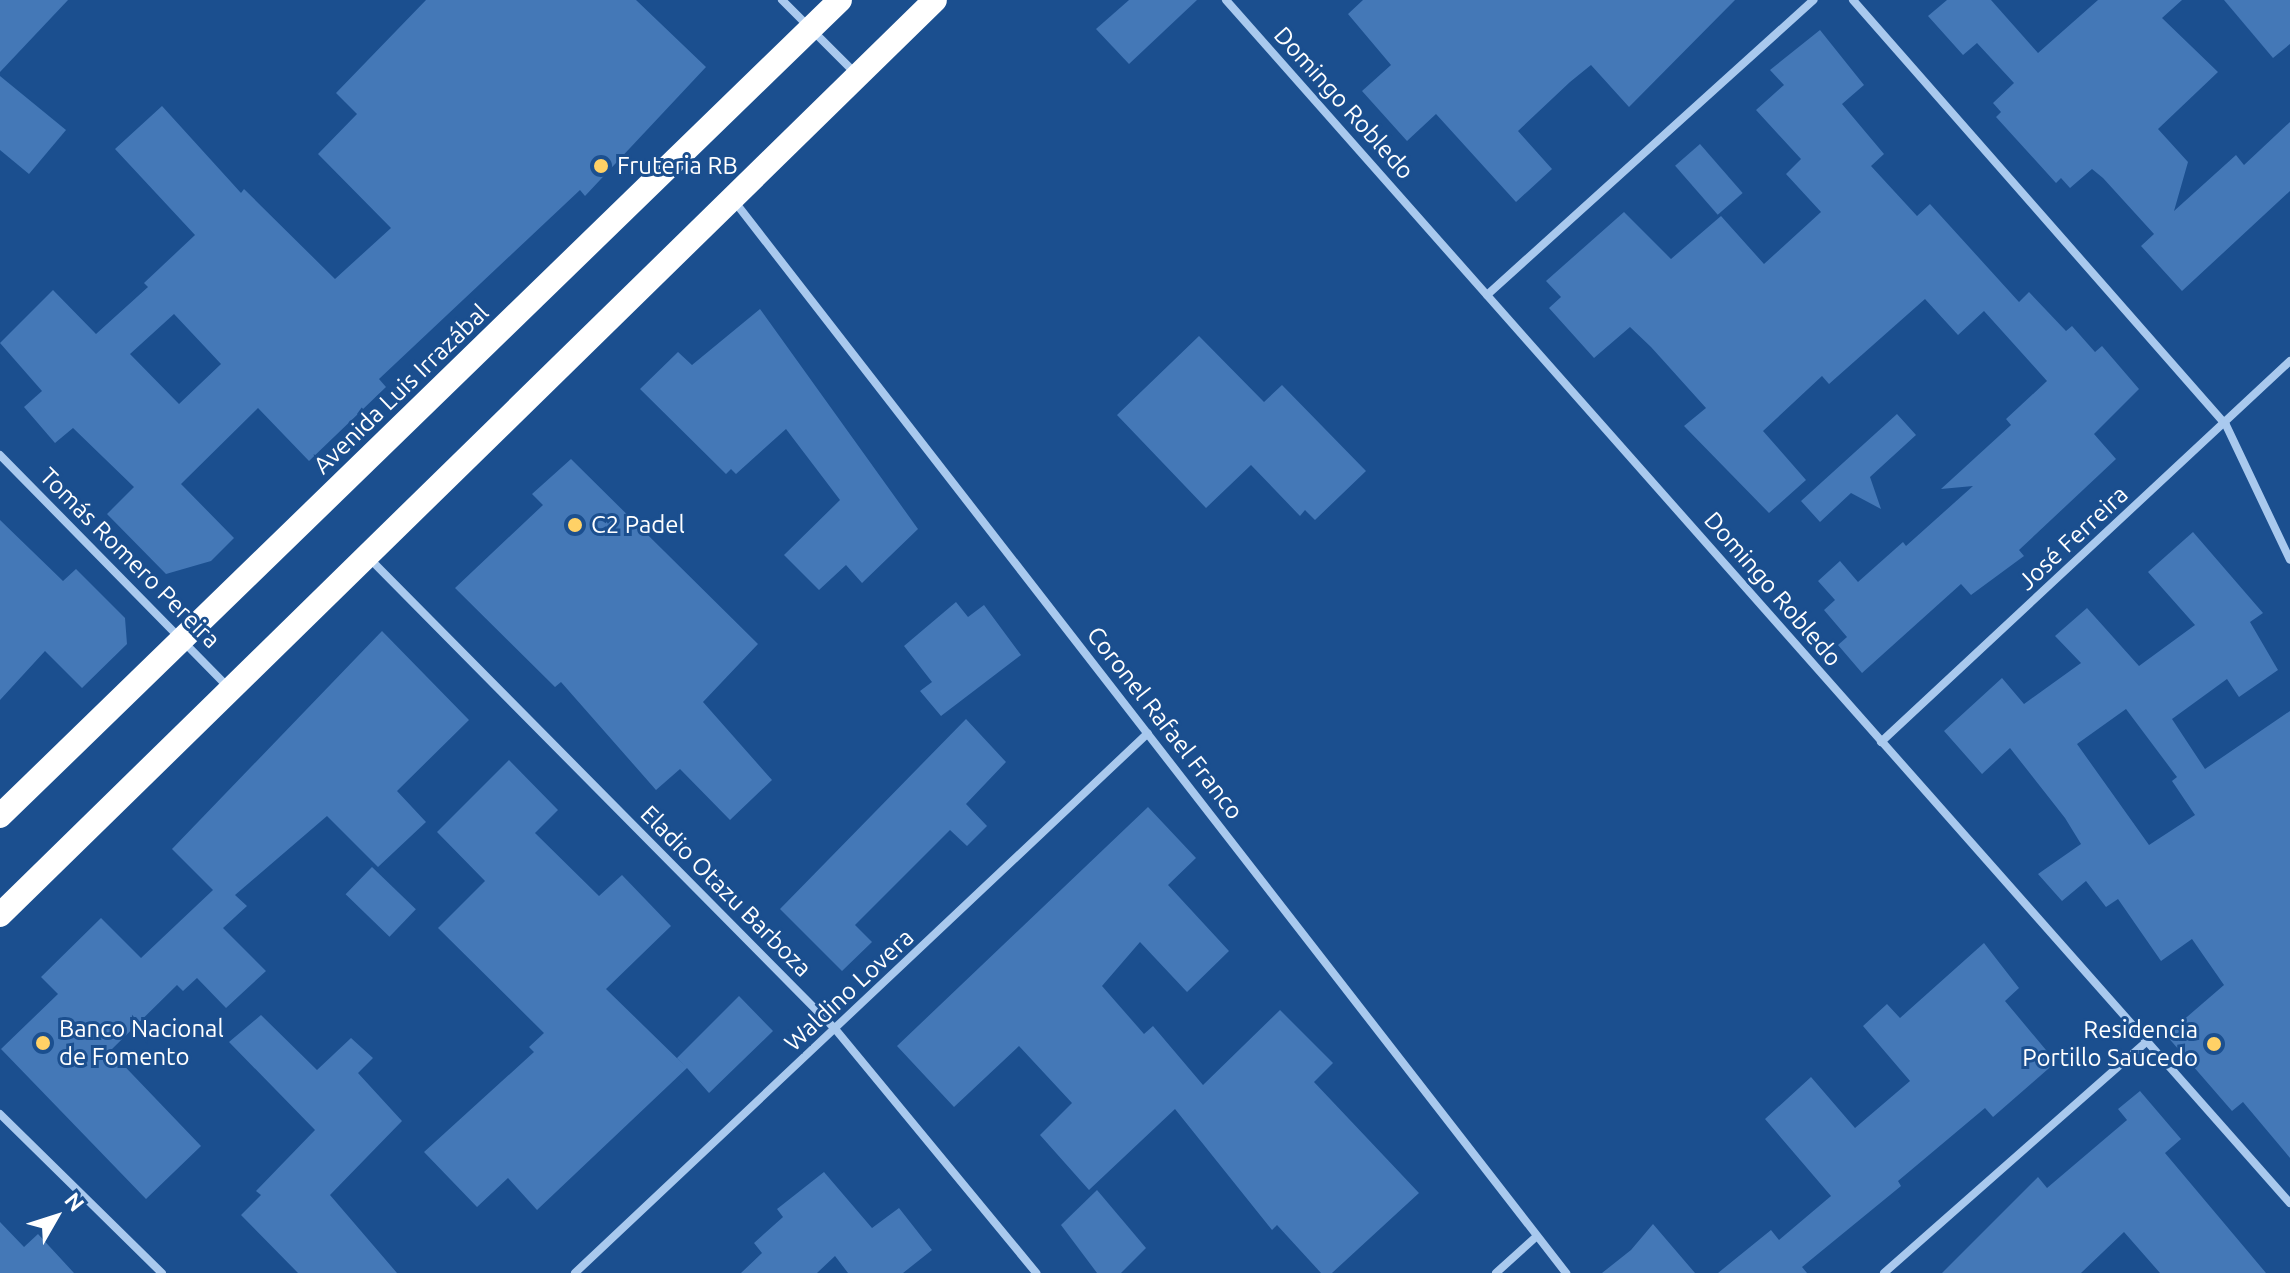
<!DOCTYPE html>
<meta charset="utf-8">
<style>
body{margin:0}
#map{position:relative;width:2290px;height:1273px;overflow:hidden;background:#1b4f8f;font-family:Ubuntu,sans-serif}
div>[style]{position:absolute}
.building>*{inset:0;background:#4478b7;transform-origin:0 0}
.street>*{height:8px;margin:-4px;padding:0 4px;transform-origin:4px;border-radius:4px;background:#a9c9ee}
.highway>*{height:24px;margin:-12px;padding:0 12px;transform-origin:12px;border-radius:12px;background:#fff}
.dots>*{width:22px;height:22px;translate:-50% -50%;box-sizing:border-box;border:4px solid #1b4f8f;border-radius:50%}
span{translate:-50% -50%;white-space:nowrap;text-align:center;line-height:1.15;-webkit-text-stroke:6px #1b4f8f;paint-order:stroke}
.street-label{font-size:24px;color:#fff}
.poi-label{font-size:24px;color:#fff}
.left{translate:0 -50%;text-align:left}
.right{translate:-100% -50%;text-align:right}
.north{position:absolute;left:16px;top:1177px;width:80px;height:80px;-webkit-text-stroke:6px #1b4f8f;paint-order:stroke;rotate:51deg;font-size:22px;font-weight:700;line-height:32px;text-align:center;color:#fff}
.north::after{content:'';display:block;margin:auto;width:28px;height:36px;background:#fff;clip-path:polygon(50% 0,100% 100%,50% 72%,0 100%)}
</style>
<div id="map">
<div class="building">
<div style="clip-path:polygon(0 0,68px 0,0 72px)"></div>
<div style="clip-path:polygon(evenodd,426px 0,636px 0,706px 67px,585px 196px,580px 190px,379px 379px,386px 387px,309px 461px,258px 408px,181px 484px,234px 538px,211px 561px,166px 574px,107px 514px,134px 487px,73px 428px,55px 443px,24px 407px,42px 391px,0 343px,53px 290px,96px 334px,148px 287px,144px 283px,195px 235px,115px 149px,162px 106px,241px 193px,244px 189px,335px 279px,391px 228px,318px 154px,357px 114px,336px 93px,426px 0,174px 314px,221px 364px,179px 404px,130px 354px,174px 314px)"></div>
<div style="clip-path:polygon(1129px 0,1197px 0,1129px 64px,1096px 29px)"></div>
<div style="clip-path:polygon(1363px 0,1735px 0,1629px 107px,1591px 65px,1570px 82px,1518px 131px,1552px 169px,1516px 202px,1436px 114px,1407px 141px,1362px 91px,1391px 65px,1348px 14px)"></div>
<div style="clip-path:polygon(1947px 0,1991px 0,2038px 53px,2098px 0,2182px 0,2162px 18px,2218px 72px,2158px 129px,2188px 162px,2174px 211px,2236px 155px,2244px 165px,2290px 122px,2290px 191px,2182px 291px,2141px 246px,2154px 234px,2103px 178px,2092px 169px,2070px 188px,2061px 178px,2056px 183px,1996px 117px,2001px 112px,1993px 103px,2014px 83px,1977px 43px,1963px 55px,1928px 16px)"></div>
<div style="clip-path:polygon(2224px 0,2290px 0,2290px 44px,2273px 58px)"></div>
<div style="clip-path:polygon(1820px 30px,1864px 85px,1842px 104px,1884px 154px,1871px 166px,1917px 216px,1930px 204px,2019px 302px,2029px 292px,2066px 331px,2072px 326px,2095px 352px,2102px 346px,2139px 389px,2094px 434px,2116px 459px,2019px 550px,2024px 556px,1971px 595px,1961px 584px,1862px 673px,1838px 645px,1847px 637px,1824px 610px,1835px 600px,1818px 581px,1840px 561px,1858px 582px,1903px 542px,1906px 546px,1973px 486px,1941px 489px,2011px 425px,2006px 419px,2047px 381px,1984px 311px,1958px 335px,1925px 299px,1829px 384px,1822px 376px,1763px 431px,1806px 480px,1769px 513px,1684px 426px,1706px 408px,1651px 347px,1630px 327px,1594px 358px,1549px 308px,1561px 297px,1546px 281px,1624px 212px,1671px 259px,1721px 216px,1764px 264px,1821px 212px,1786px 174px,1801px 159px,1756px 110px,1784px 85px,1770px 70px)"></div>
<div style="clip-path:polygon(0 76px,66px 130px,29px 174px,0 150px)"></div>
<div style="left:1700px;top:144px;width:65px;height:33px;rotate:49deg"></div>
<div style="clip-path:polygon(760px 309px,918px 529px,862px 583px,846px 565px,819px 590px,784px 555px,840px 500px,786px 429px,736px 474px,731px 469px,726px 474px,640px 389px,678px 352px,692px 365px)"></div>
<div style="clip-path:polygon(1199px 336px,1264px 402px,1282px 385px,1366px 471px,1315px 520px,1305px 510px,1300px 516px,1251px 465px,1206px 508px,1117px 415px)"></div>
<div style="clip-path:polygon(1897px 414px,1916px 435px,1870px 477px,1881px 509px,1851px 493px,1820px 522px,1801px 501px)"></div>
<div style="clip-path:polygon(571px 459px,758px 644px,703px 702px,772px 780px,730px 820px,680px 769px,656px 790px,561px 682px,555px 687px,455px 588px,543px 505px,532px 494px)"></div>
<div style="clip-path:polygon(0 520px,63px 581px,76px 569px,125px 618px,127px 644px,82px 688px,45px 651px,0 700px)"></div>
<div style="clip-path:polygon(evenodd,2193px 532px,2263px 613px,2250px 622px,2278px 670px,2239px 697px,2227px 679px,2172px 719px,2205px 769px,2290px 711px,2290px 1158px,2243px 1102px,2232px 1111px,2166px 1035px,2224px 985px,2192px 939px,2161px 961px,2118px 899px,2106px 907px,2086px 881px,2062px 901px,2038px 874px,2081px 844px,2065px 818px,2010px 748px,1982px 774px,1944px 731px,2002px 678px,2024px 704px,2081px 663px,2055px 636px,2087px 608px,2139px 666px,2195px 625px,2148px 572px,2193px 532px,2126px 709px,2177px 777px,2172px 781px,2195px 815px,2149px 845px,2077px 744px,2126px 709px)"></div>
<div style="clip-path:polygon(956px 602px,968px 617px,984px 605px,1021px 655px,941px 716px,920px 691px,932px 682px,904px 646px)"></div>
<div style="clip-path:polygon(382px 631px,469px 720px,397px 791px,426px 822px,378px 867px,327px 816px,235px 895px,247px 906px,223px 928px,266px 971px,226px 1008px,197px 978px,183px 991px,177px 985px,110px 1051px,201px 1146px,146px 1199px,1px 1049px,58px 994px,41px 977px,101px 918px,141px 958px,213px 890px,172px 849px)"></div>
<div style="clip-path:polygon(966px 719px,1006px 762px,966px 804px,987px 826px,967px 846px,950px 830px,855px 925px,872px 942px,842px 971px,780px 909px)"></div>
<div style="clip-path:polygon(509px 760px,558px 810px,535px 833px,599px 896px,622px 875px,671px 926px,606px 989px,685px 1066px,677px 1058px,739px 996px,773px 1031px,709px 1093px,687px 1068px,537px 1210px,508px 1178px,477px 1207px,424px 1152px,534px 1052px,529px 1047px,544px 1033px,438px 928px,485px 881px,437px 832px)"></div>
<div style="clip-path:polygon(1148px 807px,1196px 858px,1168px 885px,1229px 951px,1187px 992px,1140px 942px,1102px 986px,1144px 1034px,1153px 1026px,1203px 1085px,1280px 1010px,1333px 1063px,1314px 1082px,1419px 1193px,1332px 1273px,1321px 1273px,1277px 1225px,1272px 1230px,1175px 1109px,1089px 1190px,1040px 1135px,1072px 1103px,1019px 1046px,954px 1107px,897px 1046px)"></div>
<div style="left:372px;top:867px;width:61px;height:38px;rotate:44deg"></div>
<div style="clip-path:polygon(1984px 943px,2019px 988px,2005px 1001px,2056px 1062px,1993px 1117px,1985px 1108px,1898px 1181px,1901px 1186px,1802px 1267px,1807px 1273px,1718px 1273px,1771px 1230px,1779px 1240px,1831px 1196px,1765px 1119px,1811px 1077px,1855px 1128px,1910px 1081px,1863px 1026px,1887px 1004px,1900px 1018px)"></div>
<div style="clip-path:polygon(261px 1015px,317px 1070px,351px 1038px,373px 1058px,358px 1073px,402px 1121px,330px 1195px,397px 1273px,298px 1273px,241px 1215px,261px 1195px,256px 1191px,315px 1130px,229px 1042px)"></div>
<div style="clip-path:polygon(2140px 1091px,2181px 1139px,2165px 1153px,2266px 1273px,2160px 1273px,2124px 1232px,2081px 1273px,1942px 1273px,2038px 1177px,2047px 1188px,2127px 1120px,2118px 1109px)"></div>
<div style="clip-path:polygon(824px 1172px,872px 1228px,899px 1208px,932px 1250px,903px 1273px,848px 1273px,835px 1256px,817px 1273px,741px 1273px,762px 1253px,754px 1243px,783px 1217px,777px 1209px)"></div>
<div style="clip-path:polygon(1097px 1190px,1146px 1248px,1121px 1273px,1097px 1273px,1061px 1225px)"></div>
<div style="clip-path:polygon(0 1222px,24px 1247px,38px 1234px,74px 1273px,0 1273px)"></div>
<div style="clip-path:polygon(1653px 1224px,1695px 1273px,1602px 1273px,1631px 1250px)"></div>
</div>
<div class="street">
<div style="left:782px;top:0;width:106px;rotate:45deg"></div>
<div style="left:1226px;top:0;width:1606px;rotate:48.51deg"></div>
<div style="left:1853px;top:0;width:565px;rotate:48.73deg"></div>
<div style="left:2226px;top:425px;width:149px;rotate:64.6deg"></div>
<div style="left:735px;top:202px;width:1356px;rotate:52.19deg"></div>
<div style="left:1487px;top:295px;width:440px;rotate:-42.1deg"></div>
<div style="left:0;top:455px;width:327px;rotate:45.5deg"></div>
<div style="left:368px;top:557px;width:665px;rotate:45.3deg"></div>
<div style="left:836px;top:1030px;width:315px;rotate:50.5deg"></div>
<div style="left:1881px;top:742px;width:559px;rotate:-42.97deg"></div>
<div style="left:0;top:1114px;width:227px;rotate:44.5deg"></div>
<div style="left:575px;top:1273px;width:787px;rotate:-43.3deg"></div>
<div style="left:1496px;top:1273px;width:55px;rotate:-42.1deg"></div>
<div style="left:1884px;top:1273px;width:351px;rotate:-41.4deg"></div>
</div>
<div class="highway">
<div style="left:0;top:816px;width:1171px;rotate:-44.17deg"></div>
<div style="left:0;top:915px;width:1308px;rotate:-44.38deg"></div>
</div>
<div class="dots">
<div style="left:601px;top:166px;background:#ffd166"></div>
<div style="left:575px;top:525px;background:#ffd166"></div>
<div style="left:43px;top:1043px;background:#ffd166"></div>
<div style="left:2214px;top:1044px;background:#ffd166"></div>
</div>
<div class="street-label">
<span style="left:1344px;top:103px;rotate:48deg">Domingo Robledo</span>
<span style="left:401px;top:389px;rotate:-44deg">Avenida Luis Irrazábal</span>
<span style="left:2073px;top:538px;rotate:-43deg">José Ferreira</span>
<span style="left:130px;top:558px;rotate:45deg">Tomás Romero Pereira</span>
<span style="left:1773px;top:589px;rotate:49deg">Domingo Robledo</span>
<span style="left:1165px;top:723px;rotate:52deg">Coronel Rafael Franco</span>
<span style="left:726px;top:891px;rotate:45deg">Eladio Otazu Barboza</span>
<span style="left:849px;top:990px;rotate:-43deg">Waldino Lovera</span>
</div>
<div class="poi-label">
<span class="left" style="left:617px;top:166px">Fruteria RB</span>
<span class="left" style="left:591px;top:525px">C2 Padel</span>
<span class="left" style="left:59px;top:1043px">Banco Nacional<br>de Fomento</span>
<span class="right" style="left:2198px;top:1044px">Residencia<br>Portillo Saucedo</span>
</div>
<div class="north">N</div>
</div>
